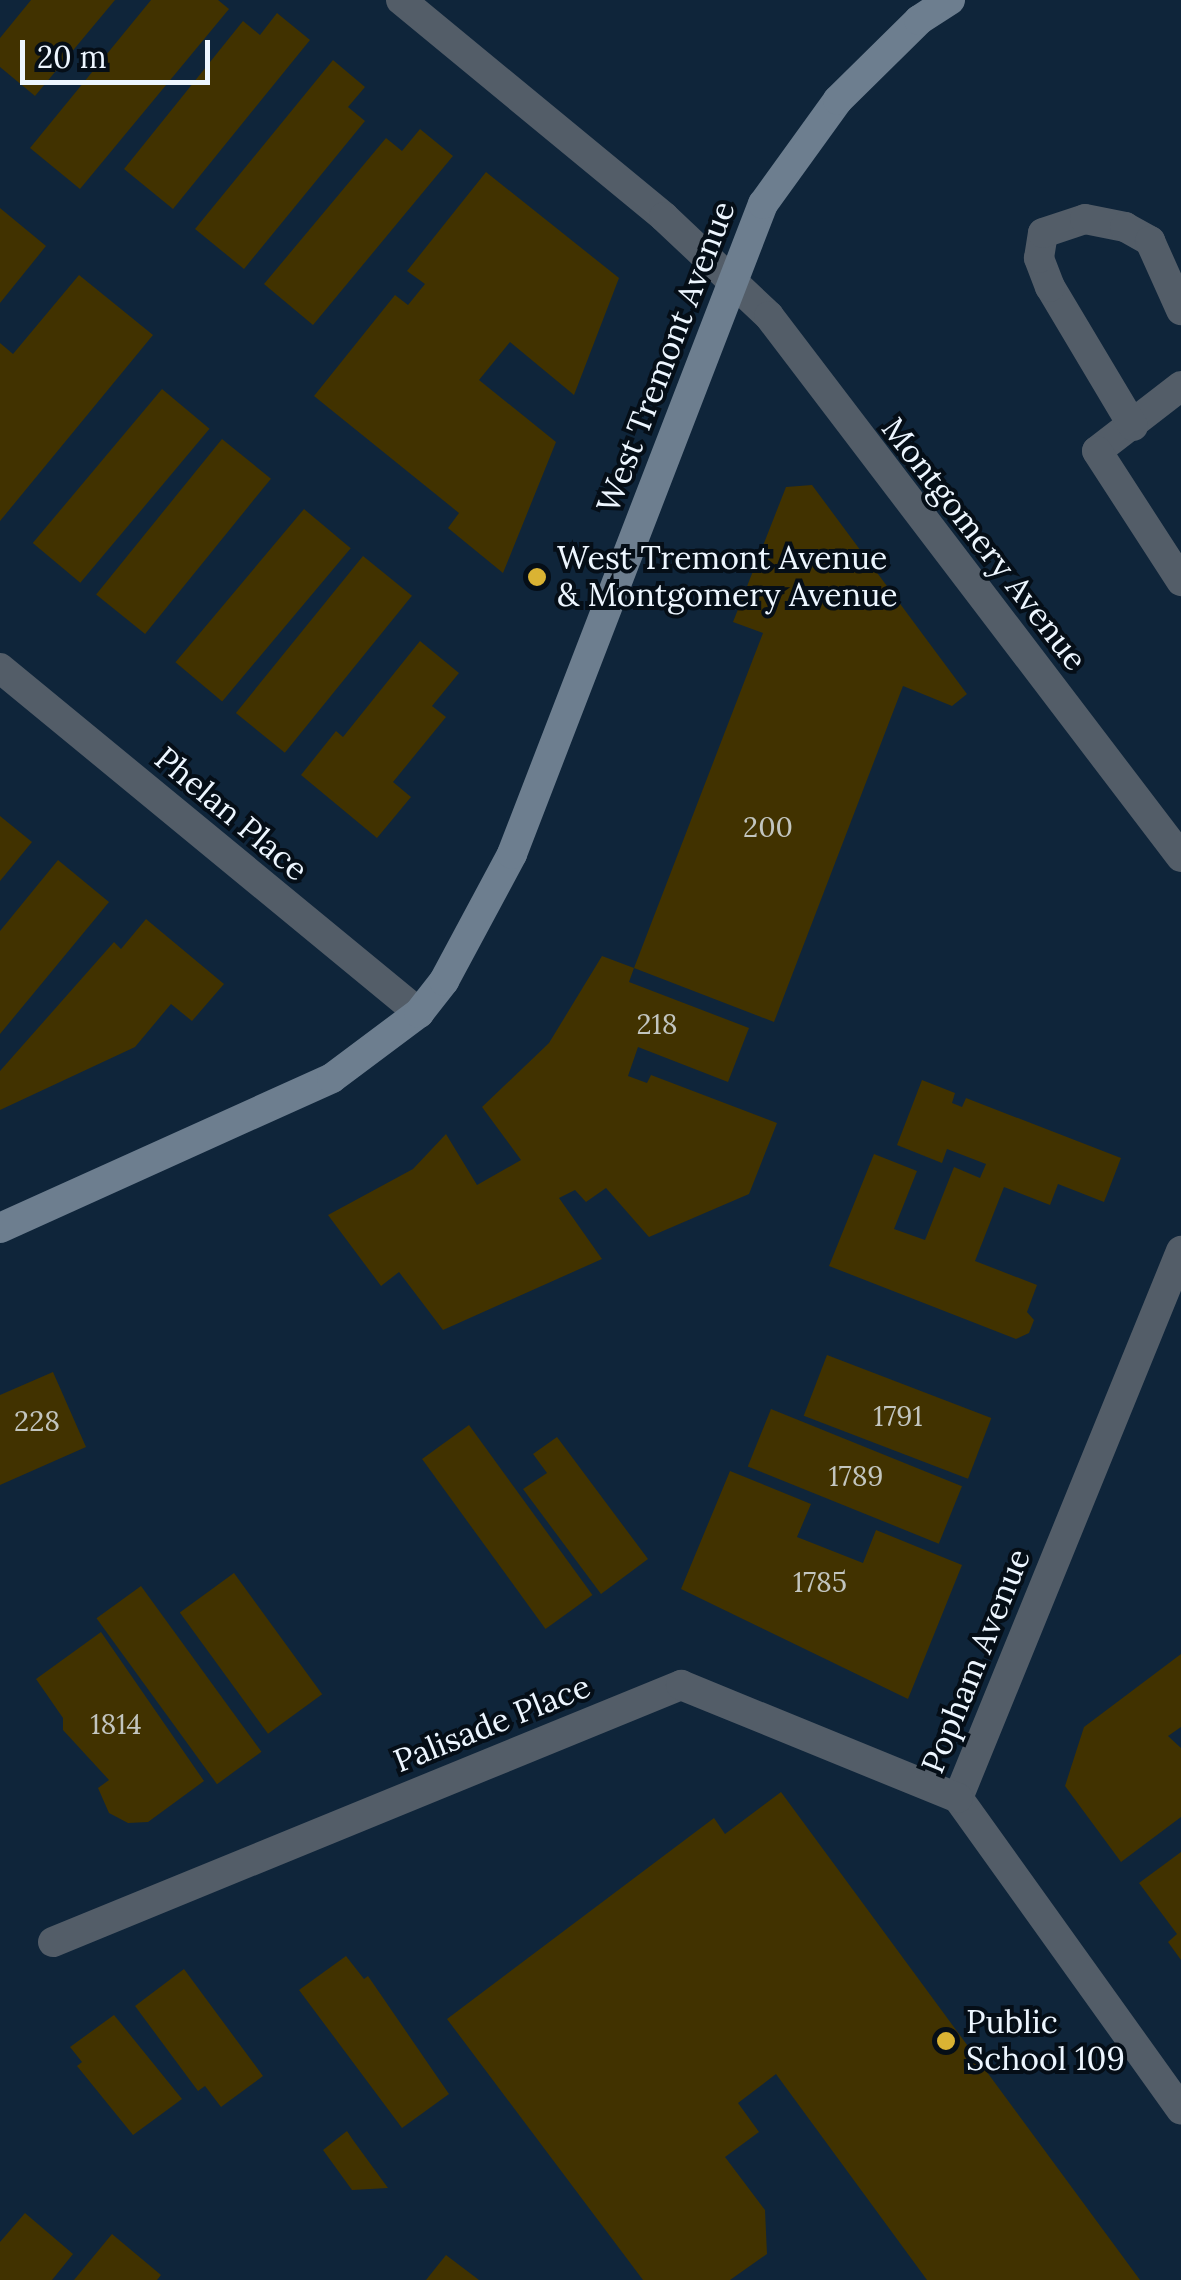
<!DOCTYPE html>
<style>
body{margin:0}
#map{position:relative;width:1181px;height:2280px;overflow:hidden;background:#0f253a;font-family:Lora,serif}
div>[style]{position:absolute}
.building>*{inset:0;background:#413200;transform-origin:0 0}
.lane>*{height:30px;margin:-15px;padding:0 15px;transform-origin:15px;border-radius:15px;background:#535d68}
.street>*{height:30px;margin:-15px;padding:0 15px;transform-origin:15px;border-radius:15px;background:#535d68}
.secondary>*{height:30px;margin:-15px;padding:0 15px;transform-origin:15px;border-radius:15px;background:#6d7e8f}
.dots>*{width:28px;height:28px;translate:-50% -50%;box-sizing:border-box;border:5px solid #050e17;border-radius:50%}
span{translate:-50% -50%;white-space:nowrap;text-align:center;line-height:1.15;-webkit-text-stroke:8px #050e17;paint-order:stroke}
.number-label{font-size:28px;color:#c2c5bf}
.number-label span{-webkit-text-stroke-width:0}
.street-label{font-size:32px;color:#edf6ff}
.poi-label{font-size:32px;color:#edf6ff}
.left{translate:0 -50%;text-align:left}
.scale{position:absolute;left:20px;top:40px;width:190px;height:45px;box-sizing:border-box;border:5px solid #edf6ff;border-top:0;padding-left:12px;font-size:30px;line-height:35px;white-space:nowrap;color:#edf6ff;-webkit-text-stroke:8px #050e17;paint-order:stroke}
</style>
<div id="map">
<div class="building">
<div style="clip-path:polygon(31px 0,115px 0,35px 96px,0 67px,0 38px)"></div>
<div style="clip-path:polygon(151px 0,218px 0,229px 9px,80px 189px,30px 148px)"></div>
<div style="clip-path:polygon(277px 13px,310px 40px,173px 209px,124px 169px,243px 21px,260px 35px)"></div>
<div style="clip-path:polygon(333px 60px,365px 87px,348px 107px,365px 121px,244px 269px,195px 229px)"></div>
<div style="clip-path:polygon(420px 129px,453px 156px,313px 325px,264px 284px,386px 138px,402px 151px)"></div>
<div style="clip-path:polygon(486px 172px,619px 278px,574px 395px,510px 342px,479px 380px,556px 442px,503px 573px,448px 528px,459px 513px,314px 396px,395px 295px,408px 305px,425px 284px,407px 271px)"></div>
<div style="clip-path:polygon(0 208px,46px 246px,0 303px)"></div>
<div style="clip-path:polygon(79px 275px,153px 335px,0 521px,0 343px,13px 354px)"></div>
<div style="left:162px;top:389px;width:62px;height:201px;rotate:40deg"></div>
<div style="left:222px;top:439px;width:63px;height:200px;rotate:39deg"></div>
<div style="clip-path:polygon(812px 485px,967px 694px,952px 706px,903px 686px,774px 1022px,634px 968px,763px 633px,733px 622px,786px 487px)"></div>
<div style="left:304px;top:509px;width:61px;height:200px;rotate:40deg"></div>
<div style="left:363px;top:556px;width:63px;height:202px;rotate:39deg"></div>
<div style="clip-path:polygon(420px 641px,459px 673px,432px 706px,446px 717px,393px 782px,411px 797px,377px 838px,301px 775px,336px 731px,343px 737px)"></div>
<div style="clip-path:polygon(0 816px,32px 842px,0 881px)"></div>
<div style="clip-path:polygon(58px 860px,109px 902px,0 1034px,0 931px)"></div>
<div style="clip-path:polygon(146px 919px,224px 984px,192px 1021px,171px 1004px,135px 1047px,0 1110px,0 1071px,114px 942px,121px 949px)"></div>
<div style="clip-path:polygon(602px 956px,634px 968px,629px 982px,749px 1028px,728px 1082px,638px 1047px,628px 1076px,647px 1083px,651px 1075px,777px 1123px,749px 1194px,649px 1237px,606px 1188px,586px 1202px,575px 1190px,559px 1198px,602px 1259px,443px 1330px,399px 1272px,381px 1286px,328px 1215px,413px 1169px,446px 1134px,477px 1185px,521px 1160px,482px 1107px,549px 1043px)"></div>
<div style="clip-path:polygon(922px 1080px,955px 1093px,952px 1103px,962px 1107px,966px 1098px,1121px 1158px,1104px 1202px,1058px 1184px,1050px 1205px,1004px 1187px,975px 1261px,1037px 1285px,1027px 1312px,1034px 1320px,1029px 1333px,1016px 1339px,829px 1266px,874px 1154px,917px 1171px,894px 1229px,925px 1240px,954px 1167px,980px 1178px,986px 1164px,947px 1149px,942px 1163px,897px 1145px)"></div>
<div style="left:827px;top:1355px;width:176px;height:65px;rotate:21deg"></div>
<div style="clip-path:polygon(53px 1372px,86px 1447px,0 1485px,0 1395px)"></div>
<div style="left:771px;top:1409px;width:206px;height:62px;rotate:22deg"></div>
<div style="left:469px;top:1425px;width:210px;height:58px;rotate:54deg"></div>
<div style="clip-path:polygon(557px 1437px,648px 1559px,601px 1594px,523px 1489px,547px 1473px,533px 1454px)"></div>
<div style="clip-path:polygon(730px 1471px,811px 1504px,797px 1537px,863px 1563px,876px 1530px,962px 1565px,908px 1699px,681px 1589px)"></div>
<div style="left:234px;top:1573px;width:150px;height:67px;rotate:54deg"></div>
<div style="left:141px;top:1586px;width:205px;height:55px;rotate:54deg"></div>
<div style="clip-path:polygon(101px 1632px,204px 1781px,148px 1822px,128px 1823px,109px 1813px,98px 1788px,109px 1780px,63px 1730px,63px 1718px,36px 1679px)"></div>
<div style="clip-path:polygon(1181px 1654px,1181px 1727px,1168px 1736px,1181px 1748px,1181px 1817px,1121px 1862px,1065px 1786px,1084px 1727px)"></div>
<div style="clip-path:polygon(781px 1792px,1140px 2280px,927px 2280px,776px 2074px,738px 2103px,759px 2132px,725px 2157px,765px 2210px,767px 2254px,730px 2280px,643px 2280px,447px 2019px,714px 1818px,725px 1834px)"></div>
<div style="clip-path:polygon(1181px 1852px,1181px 1960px,1168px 1942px,1177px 1934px,1139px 1883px)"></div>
<div style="clip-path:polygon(346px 1956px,364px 1979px,368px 1976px,449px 2094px,402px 2128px,299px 1990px)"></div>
<div style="clip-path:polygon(184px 1969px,263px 2076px,221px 2107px,205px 2086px,198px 2091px,135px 2006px)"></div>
<div style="clip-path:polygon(114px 2015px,182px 2099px,133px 2135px,77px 2066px,82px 2062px,70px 2047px)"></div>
<div style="clip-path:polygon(347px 2131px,353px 2140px,388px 2188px,352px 2190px,323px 2150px)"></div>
<div style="clip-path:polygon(25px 2213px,73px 2254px,52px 2280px,0 2280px,0 2242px)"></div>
<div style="clip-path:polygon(112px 2234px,161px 2275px,157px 2280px,74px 2280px)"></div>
<div style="clip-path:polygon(446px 2255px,479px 2280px,426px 2280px)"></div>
</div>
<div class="lane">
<div style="left:1181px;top:386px;width:106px;rotate:142.3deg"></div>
<div style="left:1097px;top:451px;width:155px;rotate:57.1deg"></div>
<div style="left:1133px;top:426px;width:162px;rotate:-120.8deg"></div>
<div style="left:1050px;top:287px;width:31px;rotate:-111deg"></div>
<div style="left:1039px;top:258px;width:25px;rotate:-81deg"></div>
<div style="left:1043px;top:233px;width:44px;rotate:-18.4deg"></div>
<div style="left:1085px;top:219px;width:41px;rotate:11.3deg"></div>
<div style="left:1125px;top:227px;width:29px;rotate:29deg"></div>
<div style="left:1150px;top:241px;width:76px;rotate:65.8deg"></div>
</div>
<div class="street">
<div style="left:401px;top:0;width:341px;rotate:39.5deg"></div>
<div style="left:664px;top:217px;width:144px;rotate:43.3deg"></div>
<div style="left:769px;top:316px;width:680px;rotate:52.71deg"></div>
<div style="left:0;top:668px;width:543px;rotate:39.47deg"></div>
<div style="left:958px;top:1798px;width:591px;rotate:-67.82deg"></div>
<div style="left:958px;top:1798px;width:383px;rotate:54.4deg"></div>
<div style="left:53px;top:1942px;width:679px;rotate:-22.26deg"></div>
<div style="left:681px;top:1685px;width:299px;rotate:22.2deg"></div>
</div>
<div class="secondary">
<div style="left:0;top:1228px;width:364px;rotate:-24.3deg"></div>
<div style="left:332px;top:1078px;width:109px;rotate:-36.8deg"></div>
<div style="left:419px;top:1013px;width:41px;rotate:-52deg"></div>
<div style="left:444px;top:981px;width:144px;rotate:-61.8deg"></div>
<div style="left:512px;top:854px;width:697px;rotate:-68.89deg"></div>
<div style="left:763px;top:204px;width:128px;rotate:-54.2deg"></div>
<div style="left:838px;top:100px;width:114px;rotate:-44.6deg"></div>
<div style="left:919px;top:20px;width:37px;rotate:-33deg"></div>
</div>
<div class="dots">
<div style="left:537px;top:577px;background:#dab333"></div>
<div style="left:946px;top:2041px;background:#dab333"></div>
</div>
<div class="number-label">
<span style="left:768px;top:827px">200</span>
<span style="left:657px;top:1024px">218</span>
<span style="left:898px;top:1416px">1791</span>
<span style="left:37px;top:1421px">228</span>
<span style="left:856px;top:1476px">1789</span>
<span style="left:820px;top:1582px">1785</span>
<span style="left:116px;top:1724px">1814</span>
</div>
<div class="street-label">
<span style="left:666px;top:357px;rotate:-69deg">West Tremont Avenue</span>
<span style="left:984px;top:544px;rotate:52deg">Montgomery Avenue</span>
<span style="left:231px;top:814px;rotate:40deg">Phelan Place</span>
<span style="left:976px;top:1661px;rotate:-68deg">Popham Avenue</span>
<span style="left:492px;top:1724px;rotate:-22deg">Palisade Place</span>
</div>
<div class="poi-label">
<span class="left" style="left:557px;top:577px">West Tremont Avenue<br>&amp; Montgomery Avenue</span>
<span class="left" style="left:966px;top:2041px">Public<br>School 109</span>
</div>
<div class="scale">20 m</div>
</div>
